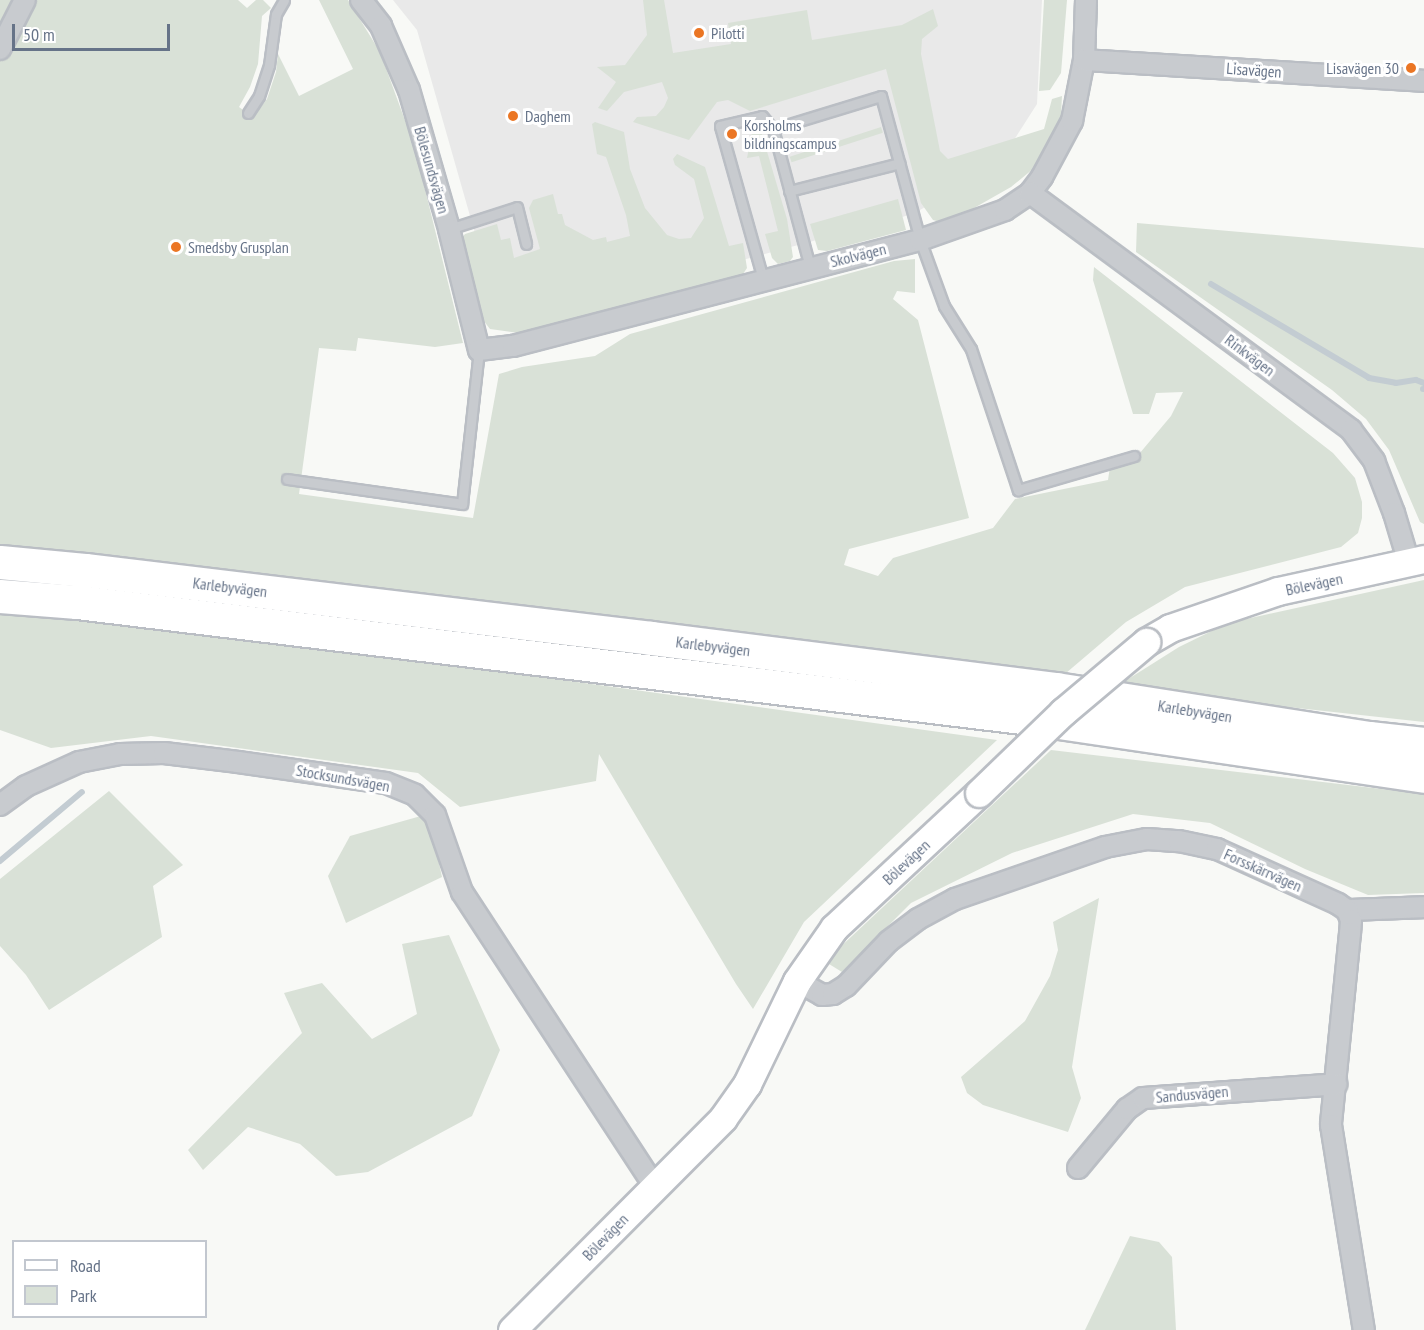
<!DOCTYPE html>
<meta charset="utf-8">
<style>
body{margin:0}
#map{position:relative;width:1424px;height:1330px;overflow:hidden;background:#f8f9f6;font-family:"PT Sans Narrow",sans-serif}
div>[style]{position:absolute}
.built>*{inset:0;background:#e9e9e9}
.green>*{inset:0;background:#d9e1d7;transform-origin:0 0}
.stream>*{height:6px;margin:-3px;padding:0 3px;transform-origin:3px;border-radius:3px;background:#c3ccd2}
.roads{filter:drop-shadow(2px 0 #babec4) drop-shadow(-2px 0 #babec4) drop-shadow(0 2px #babec4) drop-shadow(0 -2px #babec4)}
.lane>*{height:9px;margin:-4.5px;padding:0 4.5px;transform-origin:4.5px;border-radius:4.5px;background:#c8cbcf}
.street>*{height:20px;margin:-10px;padding:0 10px;transform-origin:10px;border-radius:10px;background:#c8cbcf}
.secondary>*{height:27px;margin:-13.5px;padding:0 13.5px;transform-origin:13.5px;border-radius:13.5px;background:#fff}
.highway>*{height:33px;margin:-16.5px;padding:0 16.5px;transform-origin:16.5px;border-radius:16.5px;background:#fff}
.bridges{filter:drop-shadow(2px 0 #babec4) drop-shadow(-2px 0 #babec4) drop-shadow(0 2px #babec4) drop-shadow(0 -2px #babec4)}
.secondary-bridge>*{height:27px;margin:-13.5px;padding:0 13.5px;transform-origin:13.5px;border-radius:13.5px;background:#fff}
.dots>*{width:16px;height:16px;translate:-50% -50%;box-sizing:border-box;border:3px solid #fff;border-radius:50%}
span{translate:-50% -50%;white-space:nowrap;text-align:center;line-height:1.15;-webkit-text-stroke:6px #fff;paint-order:stroke}
.poi-label{font-size:16px;color:#667388}
.left{translate:0 -50%;text-align:left}
.right{translate:-100% -50%;text-align:right}
.street-label{font-size:16px;color:#667388}
.legend{position:absolute;left:12px;top:1240px;width:195px;height:78px;box-sizing:border-box;background:#fff;border:2px solid #c2c7cf;margin:0;padding:8px 10px;list-style:none;font-size:18px;color:#667388}
.legend li{display:flex;align-items:center;gap:12px;height:30px}
.legend b{width:30px;border:2px solid #c2c7cf}
.scale{position:absolute;left:12px;top:24px;width:158px;height:27px;box-sizing:border-box;border:3px solid #667388;border-top:0;padding-left:8px;font-size:18px;line-height:21px;white-space:nowrap;color:#667388;-webkit-text-stroke:4px #fff;paint-order:stroke}
</style>
<div id="map">
<div class="built">
<div style="clip-path:polygon(393px 0,1042px 0,1037px 104px,998px 165px,913px 214px,553px 311px,490px 286px,417px 30px)"></div>
</div>
<div class="green">
<div style="clip-path:polygon(0 0,238px 0,247px 8px,256px 0,263px 0,271px 8px,262px 16px,258px 64px,250px 87px,239px 107px,253px 117px,267px 99px,276px 72px,278px 54px,299px 96px,353px 69px,319px 0,348px 0,380px 52px,414px 145px,463px 343px,435px 347px,358px 338px,356px 351px,319px 348px,299px 494px,473px 518px,499px 374px,522px 367px,595px 356px,630px 334px,894px 261px,915px 259px,915px 293px,897px 291px,893px 299px,918px 320px,969px 518px,849px 549px,844px 565px,878px 576px,893px 558px,993px 528px,1015px 499px,1108px 480px,1111px 460px,1134px 460px,1171px 416px,1183px 392px,1156px 393px,1149px 414px,1133px 414px,1093px 280px,1094px 267px,1333px 453px,1355px 478px,1362px 502px,1362px 518px,1358px 533px,1341px 547px,1185px 587px,1126px 622px,1059px 679px,525px 606px,0 545px)"></div>
<div style="clip-path:polygon(643px 0,664px 0,673px 53px,731px 44px,728px 23px,807px 10px,812px 40px,902px 25px,933px 9px,938px 26px,922px 39px,921px 54px,940px 151px,948px 159px,1044px 129px,1052px 99px,1062px 96px,1061px 115px,1045px 159px,1011px 187px,960px 216px,940px 222px,933px 220px,921px 203px,886px 69px,750px 111px,728px 100px,717px 102px,689px 140px,633px 122px,637px 117px,656px 116px,664px 107px,668px 98px,662px 82px,624px 92px,607px 111px,598px 108px,616px 82px,597px 67px,625px 65px,647px 35px)"></div>
<div style="clip-path:polygon(1044px 0,1067px 0,1061px 73px,1050px 90px,1039px 91px)"></div>
<div style="clip-path:polygon(595px 122px,624px 132px,630px 169px,645px 208px,667px 235px,679px 239px,691px 238px,704px 218px,694px 179px,675px 165px,673px 159px,677px 154px,705px 167px,729px 246px,743px 243px,747px 268px,743px 274px,691px 289px,519px 333px,490px 329px,480px 316px,460px 240px,465px 234px,497px 224px,501px 240px,510px 238px,514px 258px,540px 249px,529px 208px,533px 200px,553px 194px,558px 214px,562px 214px,565px 225px,593px 240px,606px 237px,607px 242px,630px 236px,626px 215px,606px 157px,597px 154px,592px 124px)"></div>
<div style="left:881px;top:127px;width:6px;height:96px;rotate:72deg"></div>
<div style="clip-path:polygon(761px 131px,787px 219px,793px 257px,790px 261px,778px 264px,772px 258px,765px 234px,778px 231px,759px 156px,747px 158px,752px 133px)"></div>
<div style="clip-path:polygon(898px 199px,906px 230px,827px 251px,818px 250px,810px 224px)"></div>
<div style="clip-path:polygon(1137px 223px,1424px 248px,1424px 524px,1420px 522px,1389px 450px,1366px 419px,1332px 390px,1136px 252px)"></div>
<div style="clip-path:polygon(1424px 580px,1424px 722px,1114px 688px,1179px 647px,1228px 623px)"></div>
<div style="clip-path:polygon(0 612px,338px 649px,997px 740px,804px 922px,753px 1009px,736px 984px,599px 754px,596px 781px,460px 807px,418px 773px,151px 736px,51px 748px,0 730px)"></div>
<div style="clip-path:polygon(1051px 750px,1424px 794px,1424px 893px,1368px 895px,1305px 869px,1210px 823px,1133px 814px,1012px 853px,911px 903px,842px 972px,829px 964px,836px 951px)"></div>
<div style="clip-path:polygon(109px 791px,183px 865px,153px 886px,162px 937px,49px 1010px,26px 975px,0 946px,0 879px)"></div>
<div style="clip-path:polygon(428px 814px,442px 877px,346px 923px,328px 876px,350px 836px)"></div>
<div style="clip-path:polygon(1099px 898px,1072px 1067px,1081px 1098px,1068px 1132px,983px 1105px,967px 1093px,961px 1077px,1025px 1021px,1050px 976px,1058px 950px,1053px 922px)"></div>
<div style="clip-path:polygon(449px 935px,500px 1050px,472px 1116px,368px 1172px,336px 1176px,300px 1144px,248px 1127px,203px 1170px,188px 1150px,302px 1033px,284px 993px,322px 983px,372px 1039px,417px 1014px,402px 944px)"></div>
<div style="clip-path:polygon(1130px 1236px,1159px 1242px,1172px 1257px,1176px 1330px,1085px 1330px)"></div>
</div>
<div class="stream">
<div style="left:1211px;top:284px;width:184px;rotate:30.7deg"></div>
<div style="left:1369px;top:378px;width:27px;rotate:10deg"></div>
<div style="left:1396px;top:383px;width:20px;rotate:-9deg"></div>
<div style="left:1416px;top:380px;width:9px;rotate:21deg"></div>
<div style="left:1423px;top:389px;width:1px"></div>
<div style="left:0;top:861px;width:107px;rotate:-40.1deg"></div>
</div>
<div class="roads">
<div class="lane">
<div style="left:248px;top:113px;width:20px;rotate:-57deg"></div>
<div style="left:259px;top:96px;width:33px;rotate:-72deg"></div>
<div style="left:269px;top:65px;width:51px;rotate:-82.2deg"></div>
<div style="left:276px;top:14px;width:16px;rotate:-60deg"></div>
<div style="left:789px;top:191px;width:114px;rotate:-14.2deg"></div>
<div style="left:449px;top:229px;width:71px;rotate:-17.9deg"></div>
<div style="left:517px;top:207px;width:38px;rotate:76deg"></div>
<div style="left:810px;top:267px;width:143px;rotate:-105deg"></div>
<div style="left:773px;top:129px;width:113px;rotate:-17deg"></div>
<div style="left:881px;top:96px;width:149px;rotate:74.8deg"></div>
<div style="left:920px;top:240px;width:70px;rotate:70deg"></div>
<div style="left:944px;top:306px;width:51px;rotate:57.9deg"></div>
<div style="left:971px;top:349px;width:149px;rotate:71.6deg"></div>
<div style="left:1018px;top:490px;width:121px;rotate:-16.3deg"></div>
<div style="left:763px;top:279px;width:159px;rotate:-105.7deg"></div>
<div style="left:720px;top:126px;width:43px;rotate:-13.4deg"></div>
<div style="left:762px;top:116px;width:17px;rotate:50deg"></div>
<div style="left:287px;top:479px;width:177px;rotate:8.1deg"></div>
<div style="left:462px;top:504px;width:155px;rotate:-83.7deg"></div>
</div>
<div class="street">
<div style="left:361px;top:0;width:33px;rotate:52deg"></div>
<div style="left:381px;top:26px;width:70px;rotate:66.4deg"></div>
<div style="left:409px;top:90px;width:145px;rotate:73.9deg"></div>
<div style="left:449px;top:229px;width:125px;rotate:76.1deg"></div>
<div style="left:479px;top:350px;width:34px;rotate:-7deg"></div>
<div style="left:513px;top:346px;width:421px;rotate:-14.6deg"></div>
<div style="left:920px;top:240px;width:90px;rotate:-19.4deg"></div>
<div style="left:1005px;top:210px;width:30px;rotate:-34deg"></div>
<div style="left:1030px;top:193px;width:20px;rotate:-53deg"></div>
<div style="left:1042px;top:177px;width:64px;rotate:-61.8deg"></div>
<div style="left:1072px;top:121px;width:62px;rotate:-78.9deg"></div>
<div style="left:1084px;top:60px;width:60px;rotate:-88.1deg"></div>
<div style="left:0;top:49px;width:55px;rotate:-63deg"></div>
<div style="left:1084px;top:60px;width:341px;rotate:3.5deg"></div>
<div style="left:1030px;top:193px;width:399px;rotate:36.4deg"></div>
<div style="left:1351px;top:430px;width:39px;rotate:53deg"></div>
<div style="left:1374px;top:461px;width:56px;rotate:69deg"></div>
<div style="left:1394px;top:513px;width:52px;rotate:73.3deg"></div>
<div style="left:0;top:805px;width:32px;rotate:-36deg"></div>
<div style="left:26px;top:786px;width:58px;rotate:-24.4deg"></div>
<div style="left:79px;top:762px;width:42px;rotate:-11deg"></div>
<div style="left:120px;top:754px;width:44px;rotate:-1.3deg"></div>
<div style="left:164px;top:753px;width:75px;rotate:6.9deg"></div>
<div style="left:238px;top:762px;width:149px;rotate:8.1deg"></div>
<div style="left:386px;top:783px;width:31px;rotate:22deg"></div>
<div style="left:415px;top:795px;width:28px;rotate:45deg"></div>
<div style="left:435px;top:815px;width:82px;rotate:70.7deg"></div>
<div style="left:462px;top:892px;width:353px;rotate:56.8deg"></div>
<div style="left:1347px;top:910px;width:77px;rotate:-2.2deg"></div>
<div style="left:797px;top:981px;width:29px;rotate:29deg"></div>
<div style="left:822px;top:995px;width:11px;rotate:-5deg"></div>
<div style="left:833px;top:994px;width:15px;rotate:-32deg"></div>
<div style="left:846px;top:986px;width:62px;rotate:-46.3deg"></div>
<div style="left:889px;top:941px;width:36px;rotate:-37deg"></div>
<div style="left:918px;top:919px;width:42px;rotate:-28.4deg"></div>
<div style="left:955px;top:899px;width:159px;rotate:-19.1deg"></div>
<div style="left:1105px;top:847px;width:43px;rotate:-10.8deg"></div>
<div style="left:1147px;top:839px;width:32px;rotate:4deg"></div>
<div style="left:1179px;top:841px;width:39px;rotate:12deg"></div>
<div style="left:1217px;top:849px;width:133px;rotate:24.4deg"></div>
<div style="left:1338px;top:904px;width:11px;rotate:34deg"></div>
<div style="left:1347px;top:910px;width:11px;rotate:68deg"></div>
<div style="left:1351px;top:920px;width:13px;rotate:94deg"></div>
<div style="left:1350px;top:933px;width:193px;rotate:95.7deg"></div>
<div style="left:1331px;top:1125px;width:208px;rotate:80.9deg"></div>
<div style="left:1078px;top:1168px;width:77px;rotate:-50.3deg"></div>
<div style="left:1127px;top:1109px;width:19px;rotate:-35deg"></div>
<div style="left:1143px;top:1098px;width:194px;rotate:-4.1deg"></div>
</div>
<div class="secondary">
<div style="left:1146px;top:642px;width:28px;rotate:-30deg"></div>
<div style="left:1170px;top:628px;width:114px;rotate:-18.9deg"></div>
<div style="left:1278px;top:591px;width:149px;rotate:-12.4deg"></div>
<div style="left:512px;top:1330px;width:299px;rotate:-45.1deg"></div>
<div style="left:723px;top:1118px;width:42px;rotate:-54.8deg"></div>
<div style="left:747px;top:1084px;width:114px;rotate:-64.1deg"></div>
<div style="left:797px;top:981px;width:65px;rotate:-55.1deg"></div>
<div style="left:834px;top:928px;width:198px;rotate:-43deg"></div>
</div>
<div class="highway">
<div style="left:0;top:562px;width:85px;rotate:5.4deg"></div>
<div style="left:85px;top:570px;width:570px;rotate:6.85deg"></div>
<div style="left:651px;top:638px;width:408px;rotate:7.2deg"></div>
<div style="left:1056px;top:689px;width:317px;rotate:8.9deg"></div>
<div style="left:1369px;top:738px;width:55px;rotate:6.2deg"></div>
<div style="left:0;top:596px;width:77px;rotate:4.5deg"></div>
<div style="left:77px;top:602px;width:976px;rotate:6.94deg"></div>
<div style="left:1046px;top:720px;width:382px;rotate:8.4deg"></div>
</div>
</div>
<div class="bridges">
<div class="secondary-bridge">
<div style="left:979px;top:793px;width:117px;rotate:-44deg"></div>
<div style="left:1063px;top:712px;width:109px;rotate:-40.1deg"></div>
</div>
</div>
<div class="dots">
<div style="left:699px;top:33px;background:#eb7624"></div>
<div style="left:1411px;top:68px;background:#eb7624"></div>
<div style="left:513px;top:116px;background:#eb7624"></div>
<div style="left:732px;top:134px;background:#eb7624"></div>
<div style="left:176px;top:247px;background:#eb7624"></div>
</div>
<div class="poi-label">
<span class="left" style="left:711px;top:33px">Pilotti</span>
<span class="right" style="left:1399px;top:68px">Lisavägen 30</span>
<span class="left" style="left:525px;top:116px">Daghem</span>
<span class="left" style="left:744px;top:134px">Korsholms<br>bildningscampus</span>
<span class="left" style="left:188px;top:247px">Smedsby Grusplan</span>
</div>
<div class="street-label">
<span style="left:1254px;top:70px;rotate:4deg">Lisavägen</span>
<span style="left:432px;top:170px;rotate:74deg">Bölesundsvägen</span>
<span style="left:858px;top:255px;rotate:-14deg">Skolvägen</span>
<span style="left:1250px;top:355px;rotate:37deg">Rinkvägen</span>
<span style="left:1314px;top:584px;rotate:-12deg">Bölevägen</span>
<span style="left:230px;top:587px;rotate:7deg">Karlebyvägen</span>
<span style="left:713px;top:646px;rotate:7deg">Karlebyvägen</span>
<span style="left:1195px;top:711px;rotate:9deg">Karlebyvägen</span>
<span style="left:343px;top:778px;rotate:10deg">Stocksundsvägen</span>
<span style="left:906px;top:862px;rotate:-43deg">Bölevägen</span>
<span style="left:1263px;top:870px;rotate:24deg">Forsskärrvägen</span>
<span style="left:1192px;top:1094px;rotate:-5deg">Sandusvägen</span>
<span style="left:605px;top:1237px;rotate:-46deg">Bölevägen</span>
</div>
<ul class="legend">
<li><b style="height:8px;background:#fff"></b>Road</li>
<li><b style="height:16px;background:#d9e1d7"></b>Park</li>
</ul>
<div class="scale">50 m</div>
</div>
